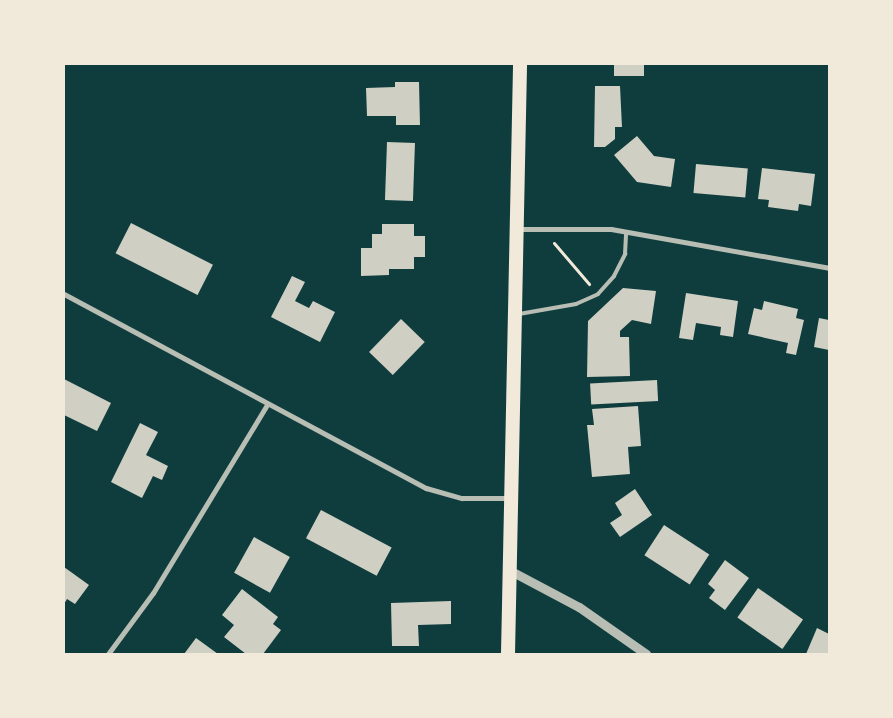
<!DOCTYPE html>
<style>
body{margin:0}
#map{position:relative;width:893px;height:718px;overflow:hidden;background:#0f3d3e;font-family:"DM Sans",sans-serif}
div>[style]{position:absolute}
.building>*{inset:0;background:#cfcfc3;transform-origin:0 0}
.path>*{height:3px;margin:-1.5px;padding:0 1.5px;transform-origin:1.5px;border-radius:1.5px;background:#f1e9da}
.service>*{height:4px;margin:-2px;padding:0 2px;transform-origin:2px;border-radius:2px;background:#b8beb3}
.minor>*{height:5px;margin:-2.5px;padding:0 2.5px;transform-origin:2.5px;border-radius:2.5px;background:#b8beb3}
.tertiary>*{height:9px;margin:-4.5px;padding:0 4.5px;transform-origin:4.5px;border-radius:4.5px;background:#b8beb3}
.trunk>*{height:14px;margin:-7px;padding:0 7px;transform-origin:7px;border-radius:7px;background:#f1e9da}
span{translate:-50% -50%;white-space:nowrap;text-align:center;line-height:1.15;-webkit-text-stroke:4px #f1e9da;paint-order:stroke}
.frame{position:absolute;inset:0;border:65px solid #f1e9da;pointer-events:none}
</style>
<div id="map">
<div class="building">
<div style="left:614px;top:64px;width:30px;height:12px"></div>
<div style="clip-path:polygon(395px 82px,419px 82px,420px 125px,396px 125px,396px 116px,367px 116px,366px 88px,395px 87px)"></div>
<div style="clip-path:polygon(595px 86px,620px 86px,622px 127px,615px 127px,615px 139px,605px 147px,594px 147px)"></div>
<div style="clip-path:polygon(637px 136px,654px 156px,675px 159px,671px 187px,637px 182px,614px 155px)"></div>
<div style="left:387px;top:142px;width:28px;height:58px;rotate:2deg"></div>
<div style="left:696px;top:164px;width:52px;height:29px;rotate:5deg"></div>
<div style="clip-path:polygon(762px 168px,815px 174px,811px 206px,799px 204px,798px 211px,768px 207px,769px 200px,758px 199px)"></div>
<div style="left:131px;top:223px;width:92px;height:34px;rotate:27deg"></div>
<div style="clip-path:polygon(382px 224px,414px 224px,414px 236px,425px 236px,425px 257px,414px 257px,414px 269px,389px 269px,389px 275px,361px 276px,361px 248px,372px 248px,372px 234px,382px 234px)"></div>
<div style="clip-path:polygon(292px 276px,305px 282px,295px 301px,309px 308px,313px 301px,335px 312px,320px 342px,271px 317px)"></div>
<div style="clip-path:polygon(623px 288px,656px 291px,651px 324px,632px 320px,620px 331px,620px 337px,629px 337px,630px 376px,587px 377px,588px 321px)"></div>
<div style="clip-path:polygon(686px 293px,738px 301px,733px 337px,720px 335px,721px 327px,696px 323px,693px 340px,679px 338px)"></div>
<div style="clip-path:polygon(764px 301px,798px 309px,796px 318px,804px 320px,796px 355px,786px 353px,788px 343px,748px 334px,754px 308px,762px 310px)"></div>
<div style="clip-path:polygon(819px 318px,829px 320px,829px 350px,814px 347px)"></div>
<div style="left:401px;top:319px;width:33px;height:46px;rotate:44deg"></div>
<div style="clip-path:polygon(64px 379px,111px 403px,97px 431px,64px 415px)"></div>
<div style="left:657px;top:380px;width:21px;height:67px;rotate:87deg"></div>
<div style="clip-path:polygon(638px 406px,641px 446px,628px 447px,630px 474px,592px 477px,587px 425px,594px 425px,592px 409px)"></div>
<div style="clip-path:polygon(140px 423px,158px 432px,146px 455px,168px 466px,162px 480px,153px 476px,142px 498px,111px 482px)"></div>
<div style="clip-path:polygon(635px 489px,652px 515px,620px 537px,610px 523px,622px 515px,615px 503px)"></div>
<div style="left:321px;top:510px;width:80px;height:32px;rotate:28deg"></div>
<div style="left:664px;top:525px;width:54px;height:36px;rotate:33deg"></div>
<div style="left:254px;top:537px;width:41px;height:41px;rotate:29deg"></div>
<div style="clip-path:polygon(725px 560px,749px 578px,725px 610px,709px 598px,715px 590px,708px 584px)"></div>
<div style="clip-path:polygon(64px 567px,89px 585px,75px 604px,67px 599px,64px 604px)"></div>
<div style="left:758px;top:588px;width:55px;height:36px;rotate:35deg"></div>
<div style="clip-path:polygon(242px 589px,278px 617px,273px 624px,281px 630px,263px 654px,246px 654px,224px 637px,234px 625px,222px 615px)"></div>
<div style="clip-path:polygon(451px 601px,451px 624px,418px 625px,419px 646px,392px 646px,391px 603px)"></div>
<div style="clip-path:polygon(817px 628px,829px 634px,829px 654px,806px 654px)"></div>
<div style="clip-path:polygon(196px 638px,218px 654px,184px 654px)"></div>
</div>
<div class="path">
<div style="left:554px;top:243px;width:54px;rotate:49.5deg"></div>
</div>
<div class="service">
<div style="left:519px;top:314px;width:58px;rotate:-10deg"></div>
<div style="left:576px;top:304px;width:24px;rotate:-24deg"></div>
<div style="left:598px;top:294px;width:24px;rotate:-48deg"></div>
<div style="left:614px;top:276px;width:25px;rotate:-63deg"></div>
<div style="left:625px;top:254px;width:22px;rotate:-87deg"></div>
</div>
<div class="minor">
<div style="left:518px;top:229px;width:93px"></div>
<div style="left:611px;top:229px;width:221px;rotate:10.1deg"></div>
<div style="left:64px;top:294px;width:411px;rotate:28.2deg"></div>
<div style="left:426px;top:488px;width:37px;rotate:16deg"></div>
<div style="left:462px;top:498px;width:48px"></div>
<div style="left:108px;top:654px;width:76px;rotate:-53.6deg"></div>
<div style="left:153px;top:593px;width:220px;rotate:-58.8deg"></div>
</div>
<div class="tertiary">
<div style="left:509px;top:570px;width:79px;rotate:27.9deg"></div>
<div style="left:579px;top:607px;width:82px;rotate:35deg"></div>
</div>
<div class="trunk">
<div style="left:508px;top:654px;width:590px;rotate:-88.83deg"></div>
</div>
<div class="frame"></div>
</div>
